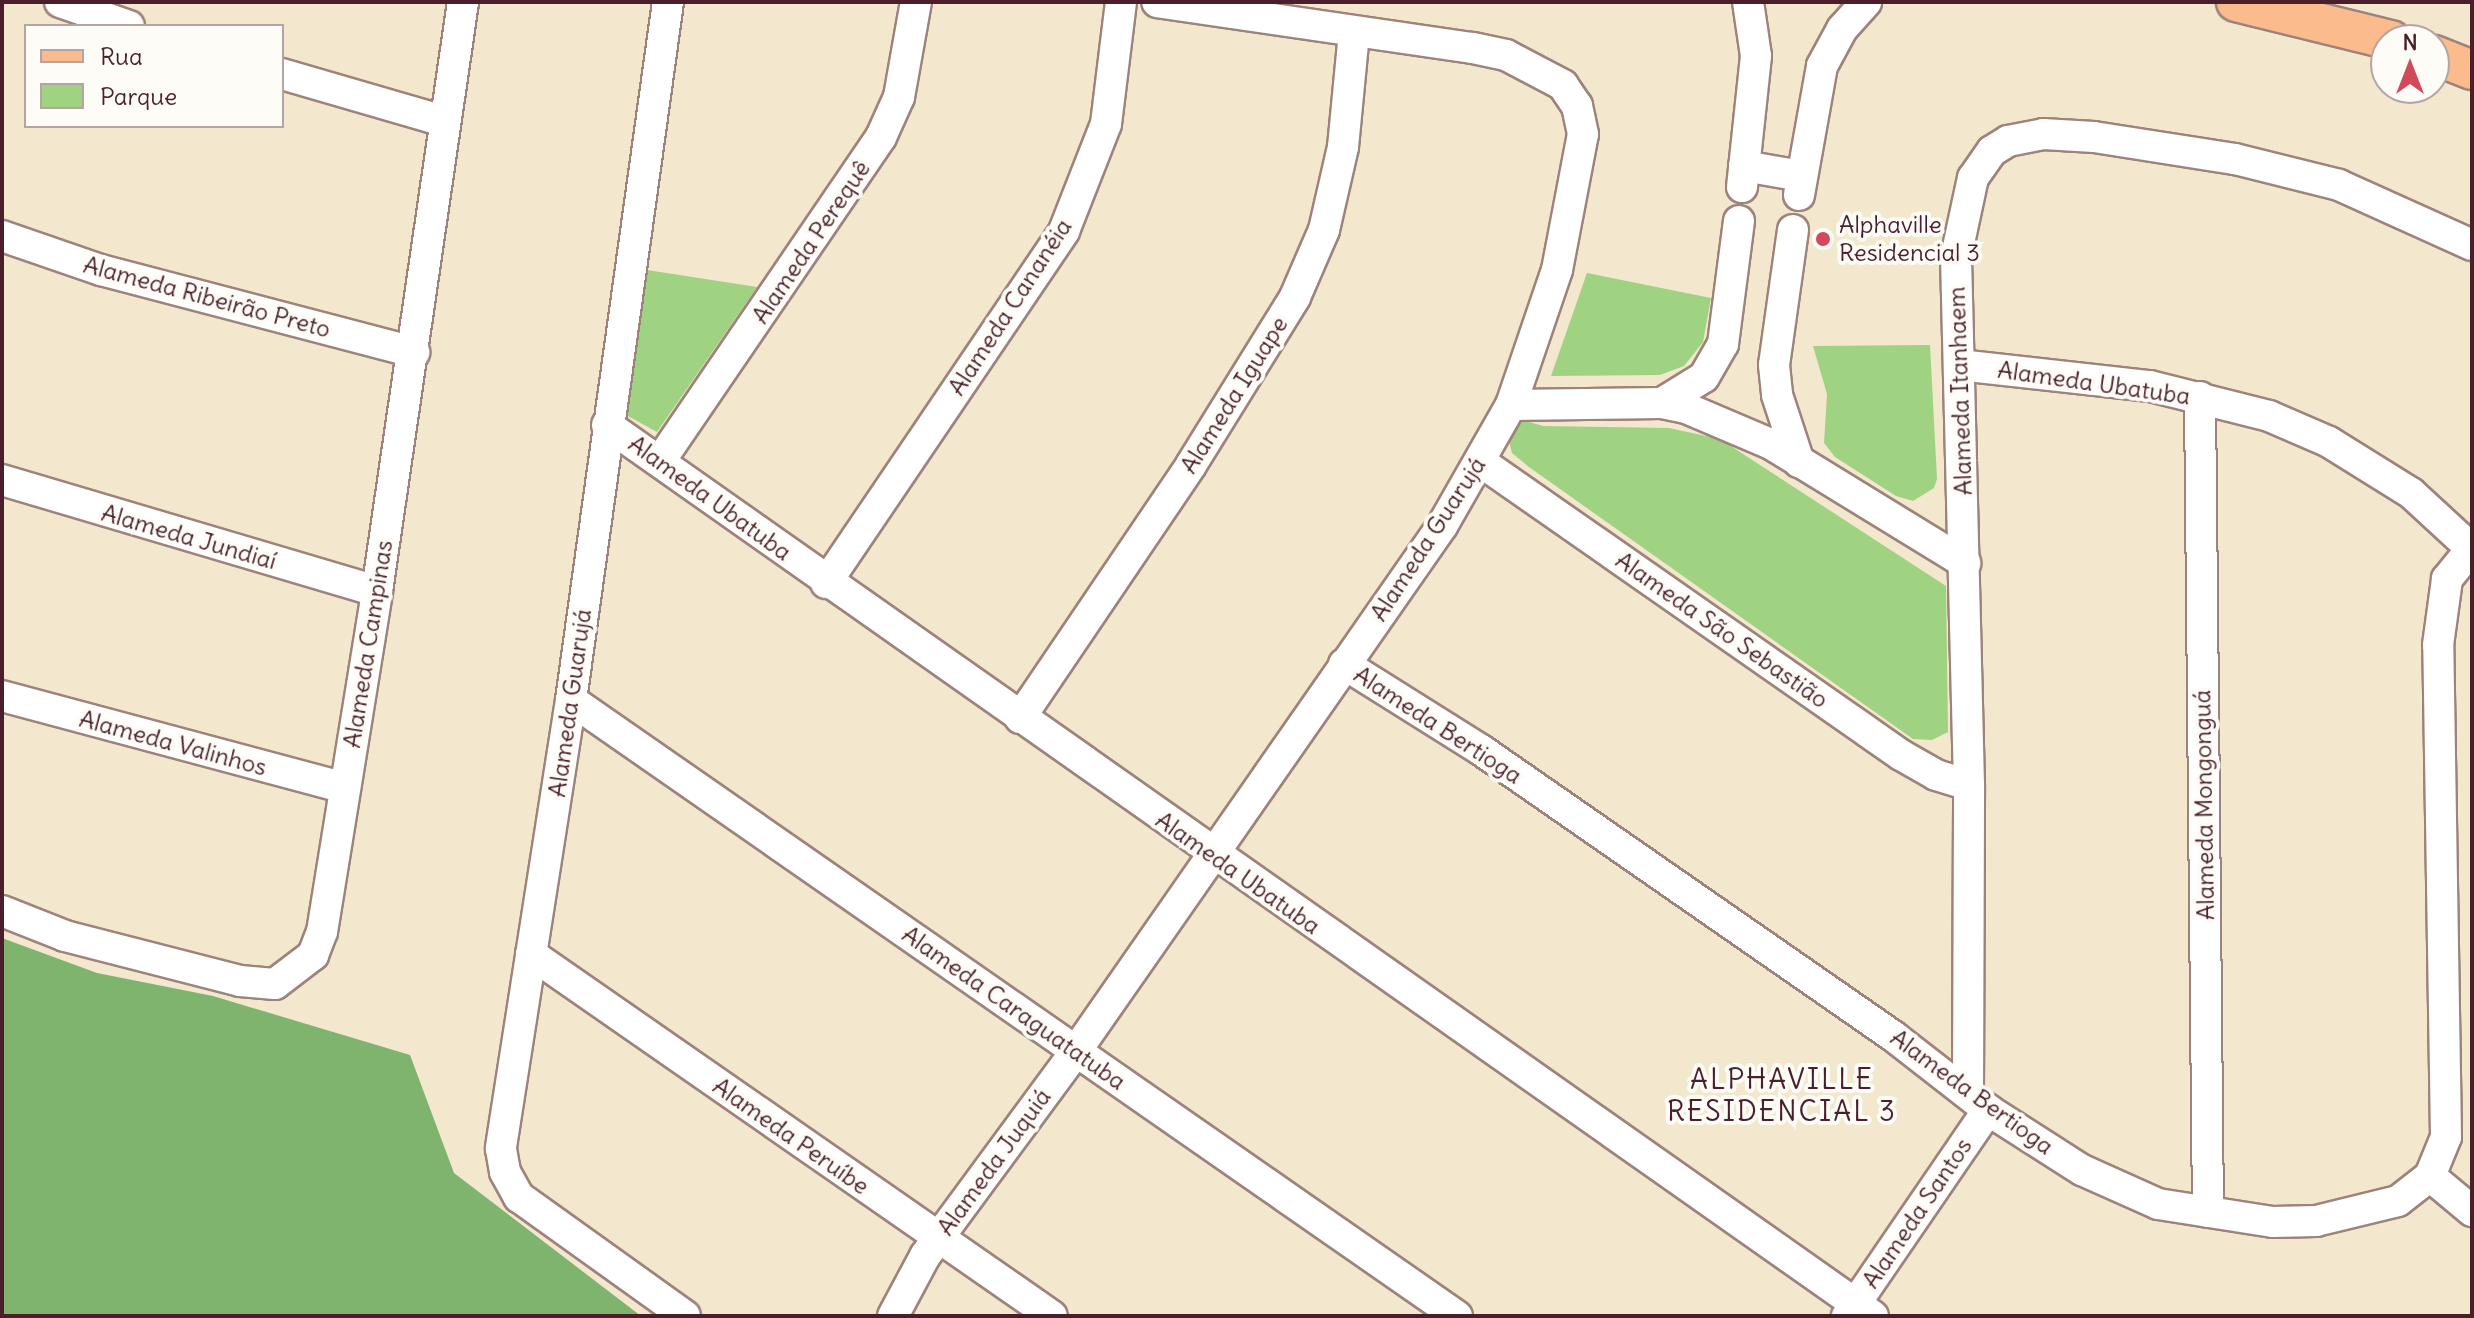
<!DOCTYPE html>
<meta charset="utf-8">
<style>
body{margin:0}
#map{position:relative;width:2474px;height:1318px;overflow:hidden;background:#f3e7ce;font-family:Delius,sans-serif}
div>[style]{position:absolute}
.green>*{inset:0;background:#9fd281}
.forest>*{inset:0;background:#7fb46f}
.roads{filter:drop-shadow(2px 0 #9e837c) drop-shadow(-2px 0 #9e837c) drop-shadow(0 2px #9e837c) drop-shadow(0 -2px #9e837c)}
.minor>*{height:30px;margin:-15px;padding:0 15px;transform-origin:15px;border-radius:15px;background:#fff}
.major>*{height:38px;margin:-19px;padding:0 19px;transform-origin:19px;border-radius:19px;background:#fbbb8d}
.dots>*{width:22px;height:22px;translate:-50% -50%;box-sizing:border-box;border:4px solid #fdfcf7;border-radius:50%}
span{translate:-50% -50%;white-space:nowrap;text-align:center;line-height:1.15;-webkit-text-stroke:8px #fdfcf7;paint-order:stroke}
.poi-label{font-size:24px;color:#4a1f2b}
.left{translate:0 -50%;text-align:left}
.street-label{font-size:24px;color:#4a1f2b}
.quarter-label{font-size:28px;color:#4a1f2b;letter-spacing:2px}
.frame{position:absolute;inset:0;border:4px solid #4a1f2b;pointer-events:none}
.legend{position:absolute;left:24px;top:24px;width:260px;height:104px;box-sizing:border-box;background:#fdfcf7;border:2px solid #b5a4a5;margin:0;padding:10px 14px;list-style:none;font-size:24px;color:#4a1f2b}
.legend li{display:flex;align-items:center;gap:16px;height:40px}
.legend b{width:40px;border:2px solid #b5a4a5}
.north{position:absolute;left:2370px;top:24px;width:80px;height:80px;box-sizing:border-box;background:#fdfcf7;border:2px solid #b5a4a5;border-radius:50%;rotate:0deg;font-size:22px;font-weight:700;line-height:32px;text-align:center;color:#4a1f2b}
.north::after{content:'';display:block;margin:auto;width:28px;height:36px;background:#d1495b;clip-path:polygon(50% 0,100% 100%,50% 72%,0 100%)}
</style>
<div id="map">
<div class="green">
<div style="clip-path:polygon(647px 270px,757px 287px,657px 432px,626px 415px)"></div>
<div style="clip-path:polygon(1587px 273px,1711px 298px,1703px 342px,1684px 366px,1660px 375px,1551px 376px)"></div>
<div style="clip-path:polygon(1930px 345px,1937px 479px,1934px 488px,1913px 501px,1896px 496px,1835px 457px,1824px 443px,1827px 394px,1813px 346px)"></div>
<div style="clip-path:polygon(1519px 419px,1543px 426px,1669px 428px,1720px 439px,1946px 586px,1948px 732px,1932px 740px,1913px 739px,1529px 467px,1512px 453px,1508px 437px)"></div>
</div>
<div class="forest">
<div style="clip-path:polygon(2px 938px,97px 973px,213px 996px,410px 1055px,454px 1173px,641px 1316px,2px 1316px)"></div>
</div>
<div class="roads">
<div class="minor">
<div style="left:60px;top:2px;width:73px;rotate:19.2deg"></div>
<div style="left:668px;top:2px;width:705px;rotate:97.91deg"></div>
<div style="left:571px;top:700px;width:454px;rotate:98.9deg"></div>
<div style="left:501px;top:1149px;width:23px;rotate:80deg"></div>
<div style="left:505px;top:1172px;width:29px;rotate:61deg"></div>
<div style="left:519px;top:1197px;width:204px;rotate:35.6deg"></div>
<div style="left:282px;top:74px;width:169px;rotate:16.2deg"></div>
<div style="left:1744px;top:166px;width:58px;rotate:10deg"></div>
<div style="left:1742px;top:187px;width:132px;rotate:-83.9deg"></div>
<div style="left:1756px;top:56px;width:55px;rotate:-98.4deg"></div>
<div style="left:1799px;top:195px;width:131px;rotate:-79.9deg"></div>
<div style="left:1822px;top:66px;width:42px;rotate:-61.6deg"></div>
<div style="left:1842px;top:29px;width:36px;rotate:-48deg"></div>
<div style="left:1793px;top:230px;width:136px;rotate:98deg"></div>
<div style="left:1774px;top:365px;width:30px;rotate:84deg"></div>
<div style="left:1777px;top:395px;width:71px;rotate:71.8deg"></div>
<div style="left:2px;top:236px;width:105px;rotate:19deg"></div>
<div style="left:101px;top:270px;width:324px;rotate:14.7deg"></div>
<div style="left:1959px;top:365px;width:192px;rotate:6.3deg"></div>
<div style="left:2150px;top:386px;width:123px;rotate:14.1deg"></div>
<div style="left:2269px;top:416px;width:65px;rotate:23.4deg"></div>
<div style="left:2329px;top:442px;width:97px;rotate:31.9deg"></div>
<div style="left:2411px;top:493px;width:83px;rotate:42.6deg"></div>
<div style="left:2200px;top:397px;width:815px;rotate:89.44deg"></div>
<div style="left:1662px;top:403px;width:49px;rotate:-31.8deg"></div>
<div style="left:1704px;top:377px;width:38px;rotate:-60deg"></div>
<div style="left:1723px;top:344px;width:124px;rotate:-82.6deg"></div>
<div style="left:1511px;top:405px;width:151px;rotate:-0.8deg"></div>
<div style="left:1662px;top:403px;width:25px;rotate:12deg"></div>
<div style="left:1686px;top:408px;width:92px;rotate:23deg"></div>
<div style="left:1771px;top:444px;width:228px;rotate:31.5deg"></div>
<div style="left:607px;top:425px;width:1548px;rotate:35.14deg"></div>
<div style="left:660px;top:461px;width:392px;rotate:-55.7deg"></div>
<div style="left:881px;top:137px;width:44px;rotate:-65.8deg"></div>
<div style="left:899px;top:97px;width:97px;rotate:-79.9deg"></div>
<div style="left:1481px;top:462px;width:512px;rotate:34.9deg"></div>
<div style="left:1901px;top:755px;width:40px;rotate:29.7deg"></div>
<div style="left:1936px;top:775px;width:34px;rotate:17deg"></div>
<div style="left:2px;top:480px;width:391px;rotate:16.5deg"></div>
<div style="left:826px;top:583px;width:425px;rotate:-55.9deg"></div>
<div style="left:1064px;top:231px;width:115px;rotate:-68.6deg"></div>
<div style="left:1106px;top:124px;width:123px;rotate:-83deg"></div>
<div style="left:1344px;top:664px;width:162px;rotate:32.1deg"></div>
<div style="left:1481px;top:750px;width:502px;rotate:34.77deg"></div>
<div style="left:1893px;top:1036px;width:120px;rotate:37.9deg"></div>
<div style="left:1988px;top:1110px;width:112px;rotate:32.6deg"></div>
<div style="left:2082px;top:1170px;width:83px;rotate:24.1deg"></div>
<div style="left:2158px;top:1204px;width:116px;rotate:8.9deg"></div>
<div style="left:2273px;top:1222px;width:43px;rotate:-1.3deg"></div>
<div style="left:2316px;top:1221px;width:84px;rotate:-13.7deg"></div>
<div style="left:2398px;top:1201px;width:41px;rotate:-38deg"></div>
<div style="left:2430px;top:1176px;width:42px;rotate:-67.7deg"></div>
<div style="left:2446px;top:1137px;width:492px;rotate:-90.9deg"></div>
<div style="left:2438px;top:645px;width:67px;rotate:-82.2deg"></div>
<div style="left:2447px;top:579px;width:40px;rotate:-51deg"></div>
<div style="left:2px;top:696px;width:355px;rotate:15deg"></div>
<div style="left:571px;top:700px;width:1079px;rotate:34.81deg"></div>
<div style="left:1020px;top:718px;width:305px;rotate:-55.9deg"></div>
<div style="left:1191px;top:465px;width:198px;rotate:-58.2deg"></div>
<div style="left:1295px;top:297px;width:73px;rotate:-66.6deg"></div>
<div style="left:1324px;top:230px;width:85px;rotate:-77.1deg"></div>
<div style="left:1343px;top:147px;width:115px;rotate:-84.5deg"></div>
<div style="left:2px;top:911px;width:68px;rotate:21.6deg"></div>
<div style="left:65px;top:936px;width:181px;rotate:14.4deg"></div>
<div style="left:240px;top:981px;width:35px;rotate:5deg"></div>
<div style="left:275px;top:984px;width:48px;rotate:-37.3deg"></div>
<div style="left:313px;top:955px;width:25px;rotate:-69deg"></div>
<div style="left:322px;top:932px;width:345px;rotate:-80.8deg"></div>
<div style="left:377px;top:591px;width:595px;rotate:-81.69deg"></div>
<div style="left:531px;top:954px;width:634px;rotate:34.79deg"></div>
<div style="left:1968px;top:1092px;width:307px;rotate:-89.8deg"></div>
<div style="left:1969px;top:785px;width:528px;rotate:-91.41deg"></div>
<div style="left:1956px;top:257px;width:81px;rotate:-77.9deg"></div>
<div style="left:1973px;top:178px;width:33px;rotate:-55deg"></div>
<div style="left:1992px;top:151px;width:19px;rotate:-32deg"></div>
<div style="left:2008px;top:141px;width:36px;rotate:-11deg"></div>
<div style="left:2043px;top:134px;width:51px;rotate:3.4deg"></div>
<div style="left:2094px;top:137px;width:143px;rotate:8.9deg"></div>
<div style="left:2235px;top:159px;width:107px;rotate:14deg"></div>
<div style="left:2339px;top:185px;width:146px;rotate:24.3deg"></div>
<div style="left:2430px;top:1176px;width:55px;rotate:39.8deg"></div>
<div style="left:893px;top:1316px;width:68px;rotate:-61.9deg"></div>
<div style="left:925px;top:1256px;width:255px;rotate:-53.6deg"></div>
<div style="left:1076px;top:1051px;width:640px;rotate:-55.12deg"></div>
<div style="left:1442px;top:526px;width:139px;rotate:-60.3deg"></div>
<div style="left:1511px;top:405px;width:143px;rotate:-71.2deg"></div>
<div style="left:1557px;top:270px;width:138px;rotate:-79.2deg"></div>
<div style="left:1583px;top:134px;width:29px;rotate:-102deg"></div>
<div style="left:1577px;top:106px;width:25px;rotate:-124deg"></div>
<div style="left:1563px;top:85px;width:64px;rotate:-152.2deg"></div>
<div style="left:1506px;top:55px;width:35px;rotate:-168deg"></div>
<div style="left:1472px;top:48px;width:318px;rotate:-171.7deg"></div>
<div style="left:1847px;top:1316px;width:250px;rotate:-55.6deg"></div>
</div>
<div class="major">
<div style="left:2236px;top:2px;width:160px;rotate:13.8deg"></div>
<div style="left:2434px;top:55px;width:41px;rotate:21.5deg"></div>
</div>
</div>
<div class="dots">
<div style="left:1823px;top:239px;background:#d1495b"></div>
</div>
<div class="poi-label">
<span class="left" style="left:1839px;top:239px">Alphaville<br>Residencial 3</span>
</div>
<div class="street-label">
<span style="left:811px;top:242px;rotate:-56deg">Alameda Perequê</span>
<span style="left:207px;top:297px;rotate:15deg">Alameda Ribeirão Preto</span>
<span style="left:1010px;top:307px;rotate:-57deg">Alameda Cananéia</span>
<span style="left:2094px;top:383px;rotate:8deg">Alameda Ubatuba</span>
<span style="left:1960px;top:391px;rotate:-92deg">Alameda Itanhaem</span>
<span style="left:1234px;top:395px;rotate:-58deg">Alameda Iguape</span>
<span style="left:710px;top:498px;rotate:36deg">Alameda Ubatuba</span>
<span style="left:189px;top:537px;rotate:16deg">Alameda Jundiaí</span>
<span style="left:1428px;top:539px;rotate:-57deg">Alameda Guarujá</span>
<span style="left:1722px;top:630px;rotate:35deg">Alameda São Sebastião</span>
<span style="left:368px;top:644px;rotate:-81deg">Alameda Campinas</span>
<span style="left:570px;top:703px;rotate:-82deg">Alameda Guarujá</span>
<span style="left:1438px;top:725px;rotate:33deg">Alameda Bertioga</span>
<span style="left:173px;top:743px;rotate:15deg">Alameda Valinhos</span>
<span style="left:2204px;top:805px;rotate:-91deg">Alameda Mongonguá</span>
<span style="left:1238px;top:873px;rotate:35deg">Alameda Ubatuba</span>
<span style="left:1014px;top:1008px;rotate:35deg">Alameda Caraguatatuba</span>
<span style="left:1972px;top:1092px;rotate:36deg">Alameda Bertioga</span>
<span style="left:791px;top:1136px;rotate:35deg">Alameda Peruíbe</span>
<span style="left:994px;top:1162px;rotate:-54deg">Alameda Juquiá</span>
<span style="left:1917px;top:1213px;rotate:-56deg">Alameda Santos</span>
</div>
<div class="quarter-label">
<span style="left:1782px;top:1095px">ALPHAVILLE<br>RESIDENCIAL 3</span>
</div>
<div class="frame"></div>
<ul class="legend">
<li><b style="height:10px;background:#fbbb8d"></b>Rua</li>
<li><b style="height:22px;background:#9fd281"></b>Parque</li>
</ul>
<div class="north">N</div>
</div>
